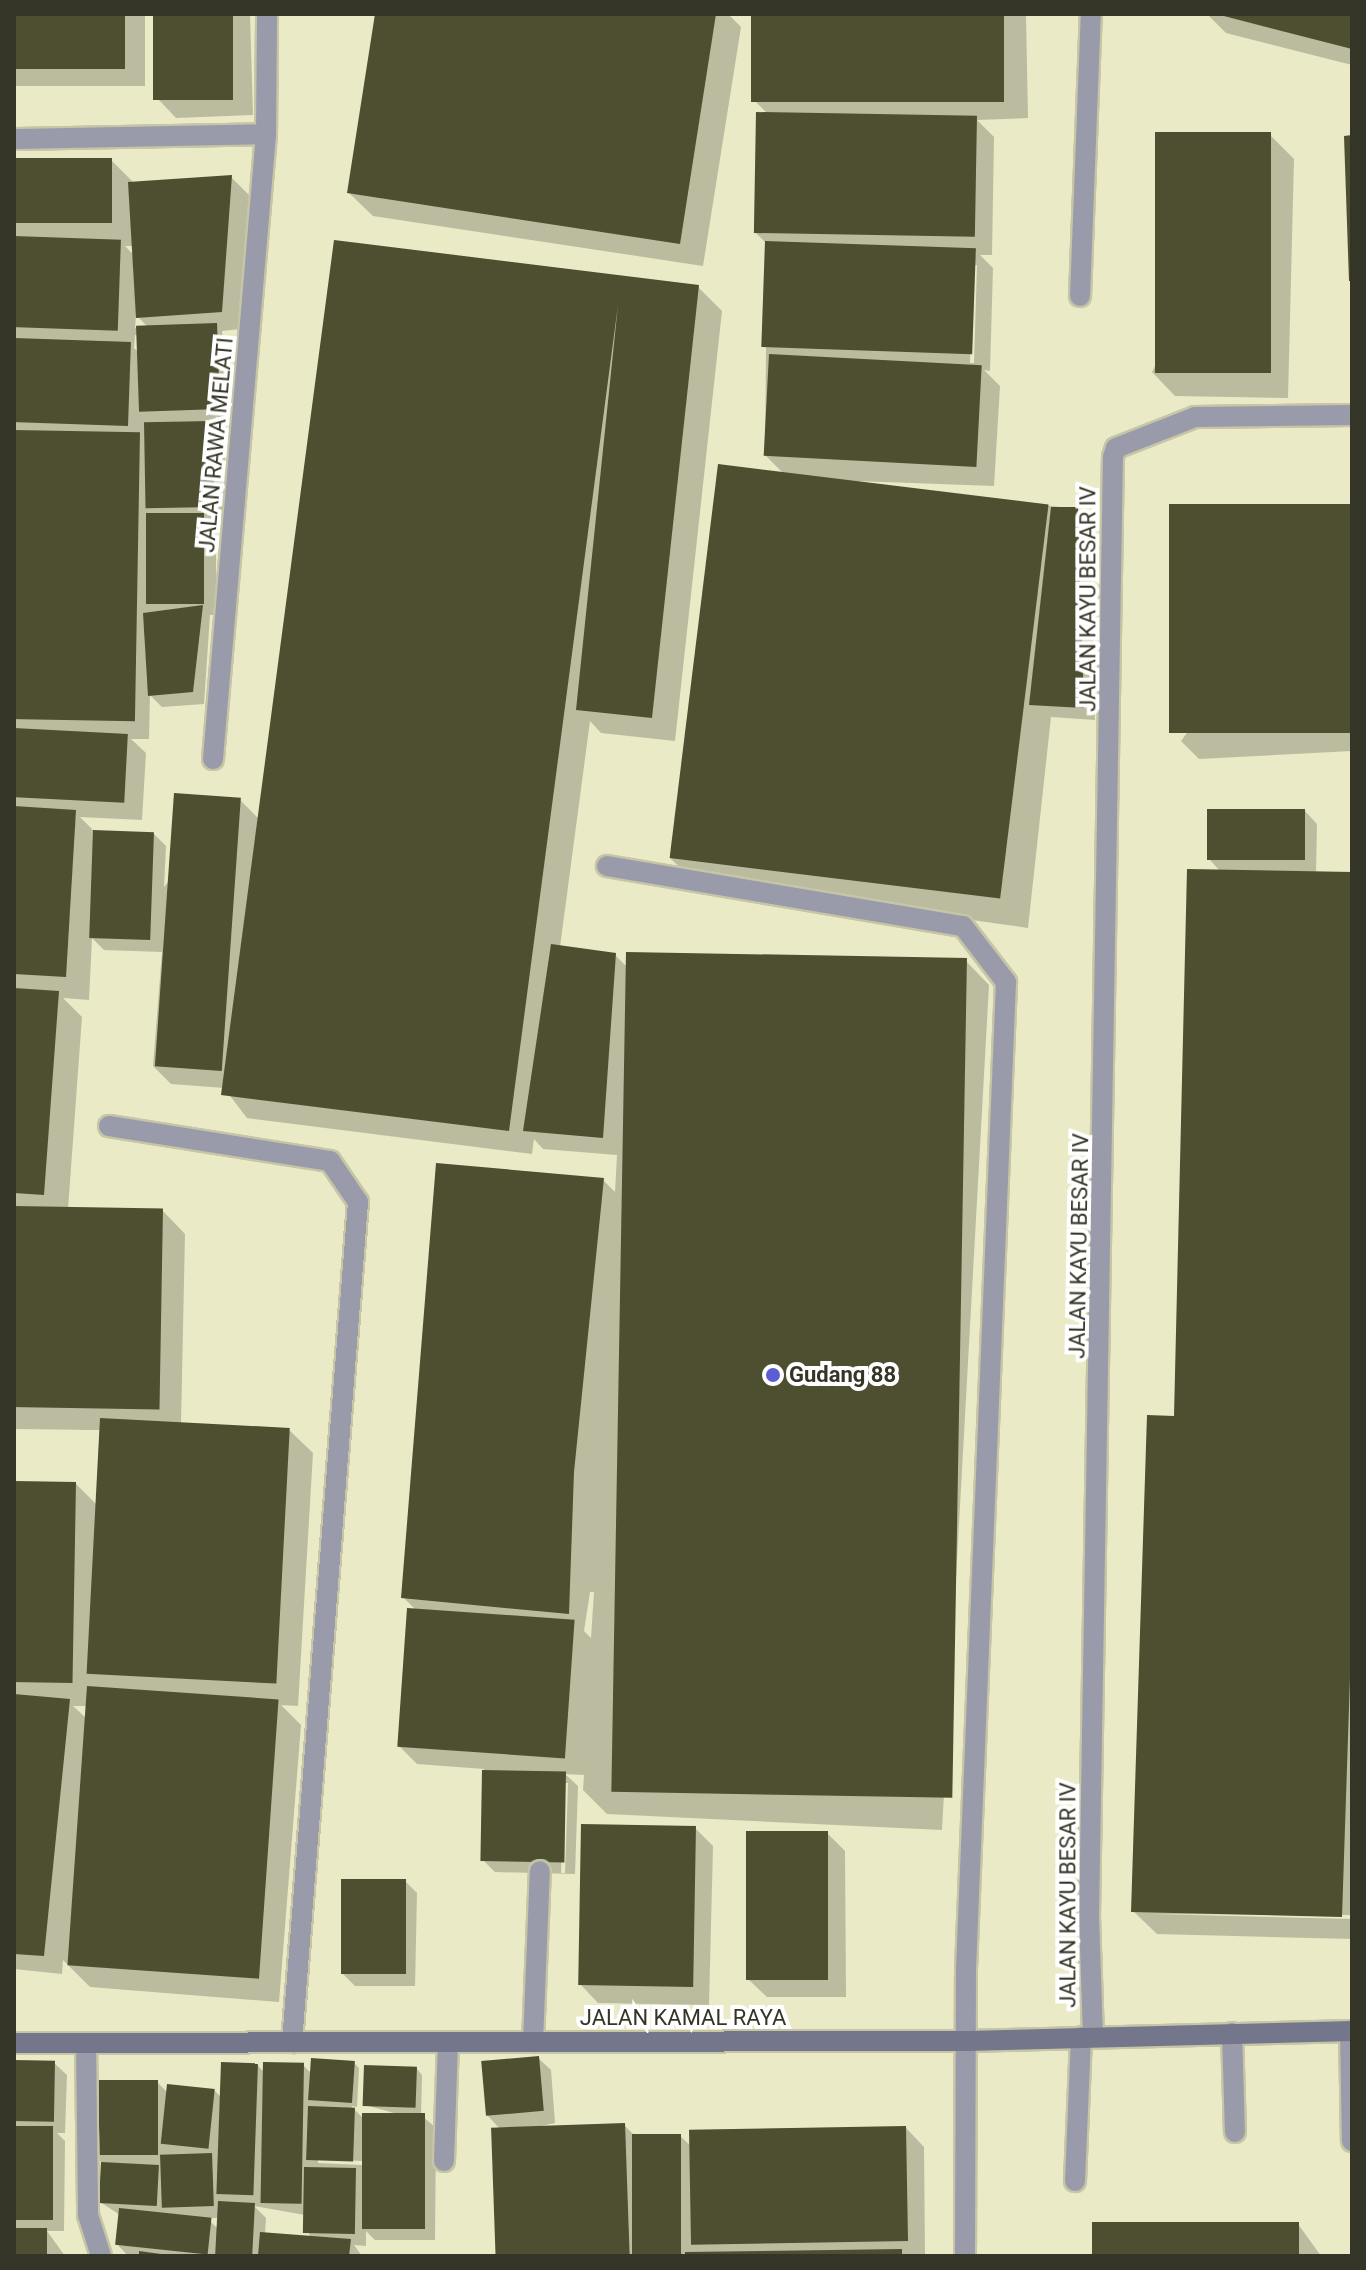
<!DOCTYPE html>
<style>
body{margin:0}
#map{position:relative;width:1366px;height:2270px;overflow:hidden;background:#eaeac7;font-family:Roboto,sans-serif}
div>[style]{position:absolute}
.shadow>*{inset:0;background:#0003;transform-origin:0 0}
.building>*{inset:0;background:#4e4e30;transform-origin:0 0}
.roads{filter:drop-shadow(2px 0 #c6c6a7) drop-shadow(-2px 0 #c6c6a7) drop-shadow(0 2px #c6c6a7) drop-shadow(0 -2px #c6c6a7)}
.service>*{height:20px;margin:-10px;padding:0 10px;transform-origin:10px;border-radius:10px;background:#999baa}
.minor>*{height:20px;margin:-10px;padding:0 10px;transform-origin:10px;border-radius:10px;background:#999baa}
.secondary>*{height:20px;margin:-10px;padding:0 10px;transform-origin:10px;border-radius:10px;background:#74778b}
.dots>*{width:22px;height:22px;translate:-50% -50%;box-sizing:border-box;border:4px solid #fff;border-radius:50%}
span{translate:-50% -50%;white-space:nowrap;text-align:center;line-height:1.15;-webkit-text-stroke:8px #fff;paint-order:stroke}
.street-label{font-size:22px;color:#353527}
.poi-label{font-size:22px;color:#353527;font-weight:700}
.left{translate:0 -50%;text-align:left}
.frame{position:absolute;inset:0;border:16px solid #353527;pointer-events:none}
</style>
<div id="map">
<div class="shadow">
<div style="left:14px;top:14px;width:131px;height:72px"></div>
<div style="clip-path:polygon(155px 14px,250px 14px,253px 115px,176px 118px,158px 99px)"></div>
<div style="clip-path:polygon(377px 14px,728px 14px,741px 27px,703px 266px,373px 216px,349px 193px)"></div>
<div style="clip-path:polygon(evenodd,753px 14px,1026px 14px,1028px 118px,977px 120px,994px 137px,992px 255px,980px 255px,993px 268px,990px 371px,984px 370px,1000px 386px,994px 486px,829px 480px,1077px 509px,1090px 521px,1095px 720px,1051px 717px,1028px 928px,694px 881px,670px 858px,784px 474px,765px 455px,767px 244px,755px 232px,769px 115px,755px 101px,753px 14px,973px 265px,977px 265px,974px 363px,970px 363px,973px 265px)"></div>
<div style="clip-path:polygon(1207px 14px,1352px 14px,1352px 65px,1226px 33px)"></div>
<div style="clip-path:polygon(1270px 135px,1294px 159px,1288px 398px,1175px 396px,1152px 372px)"></div>
<div style="clip-path:polygon(evenodd,111px 160px,134px 183px,231px 177px,249px 195px,240px 329px,222px 331px,232px 421px,211px 422px,225px 435px,226px 519px,207px 519px,216px 528px,216px 615px,210px 615px,204px 704px,162px 707px,150px 695px,149px 739px,131px 739px,146px 753px,142px 820px,80px 817px,95px 832px,154px 834px,166px 846px,164px 887px,240px 800px,260px 820px,336px 242px,698px 287px,722px 311px,675px 741px,601px 733px,590px 721px,560px 947px,615px 955px,627px 967px,966px 961px,989px 985px,942px 1830px,607px 1814px,583px 1790px,584px 1775px,565px 1774px,578px 1786px,575px 1874px,495px 1872px,483px 1860px,484px 1769px,417px 1764px,399px 1746px,417px 1611px,403px 1597px,603px 1180px,615px 1192px,617px 1155px,543px 1149px,534px 1139px,532px 1154px,247px 1118px,224px 1088px,171px 1084px,153px 1066px,162px 952px,104px 950px,92px 938px,89px 1000px,63px 998px,82px 1017px,68px 1209px,162px 1210px,185px 1234px,181px 1424px,289px 1430px,313px 1453px,298px 1706px,281px 1705px,301px 1725px,279px 2002px,90px 1987px,63px 1960px,62px 1974px,14px 1969px,14px 1483px,76px 1484px,97px 1505px,101px 1430px,14px 1429px,14px 161px,111px 160px,125px 246px,133px 246px,134px 255px,125px 246px,111px 160px,136px 315px,148px 327px,135px 328px,136px 315px,111px 160px,135px 335px,138px 335px,138px 352px,134px 348px,135px 335px,111px 160px,590px 1592px,594px 1592px,591px 1638px,584px 1631px,590px 1592px,111px 160px,73px 1706px,87px 1706px,86px 1718px,73px 1706px,111px 160px,564px 1783px,568px 1783px,565px 1873px,561px 1873px,564px 1783px)"></div>
<div style="clip-path:polygon(1352px 506px,1352px 751px,1199px 759px,1181px 741px)"></div>
<div style="clip-path:polygon(1305px 811px,1317px 824px,1316px 873px,1352px 874px,1352px 1915px,1154px 1914px,1352px 1919px,1352px 1939px,1157px 1934px,1133px 1911px,1221px 872px,1209px 859px)"></div>
<div style="clip-path:polygon(695px 1828px,713px 1846px,709px 2005px,598px 2003px,580px 1984px)"></div>
<div style="clip-path:polygon(827px 1833px,845px 1851px,846px 1997px,767px 1997px,748px 1979px)"></div>
<div style="clip-path:polygon(405px 1881px,417px 1893px,415px 1986px,355px 1986px,342px 1973px)"></div>
<div style="clip-path:polygon(538px 2058px,551px 2070px,555px 2123px,527px 2129px,624px 2125px,636px 2137px,680px 2136px,691px 2146px,906px 2128px,924px 2147px,925px 2256px,498px 2256px,501px 2130px,487px 2115px)"></div>
<div style="clip-path:polygon(14px 2062px,54px 2063px,67px 2075px,65px 2133px,57px 2133px,65px 2141px,64px 2231px,47px 2231px,65px 2256px,14px 2256px)"></div>
<div style="clip-path:polygon(evenodd,354px 2063px,359px 2068px,357px 2107px,351px 2106px,364px 2119px,401px 2115px,365px 2105px,417px 2069px,422px 2075px,421px 2115px,436px 2128px,435px 2240px,375px 2240px,366px 2231px,366px 2246px,354px 2245px,362px 2256px,128px 2256px,117px 2244px,120px 2215px,100px 2202px,103px 2164px,93px 2154px,157px 2082px,168px 2093px,215px 2091px,222px 2098px,257px 2065px,264px 2072px,303px 2065px,312px 2074px,354px 2063px,318px 2159px,362px 2161px,362px 2165px,318px 2163px,318px 2159px,354px 2063px,254px 2206px,305px 2215px,310px 2238px,265px 2234px,266px 2218px,254px 2206px,354px 2063px,207px 2218px,219px 2218px,218px 2229px,207px 2218px)"></div>
<div style="clip-path:polygon(1298px 2224px,1321px 2256px,1093px 2256px)"></div>
</div>
<div class="building">
<div style="left:14px;top:14px;width:111px;height:55px"></div>
<div style="left:153px;top:14px;width:80px;height:86px"></div>
<div style="clip-path:polygon(375px 14px,716px 14px,680px 244px,347px 193px)"></div>
<div style="left:751px;top:14px;width:253px;height:88px"></div>
<div style="clip-path:polygon(1221px 14px,1352px 14px,1352px 49px,1220px 15px)"></div>
<div style="left:756px;top:112px;width:221px;height:121px;rotate:1deg"></div>
<div style="left:1155px;top:132px;width:116px;height:241px"></div>
<div style="clip-path:polygon(1352px 135px,1352px 281px,1349px 281px,1344px 136px)"></div>
<div style="left:112px;top:158px;width:65px;height:98px;rotate:90deg"></div>
<div style="clip-path:polygon(232px 175px,222px 312px,136px 318px,128px 182px)"></div>
<div style="left:14px;top:236px;width:107px;height:91px;rotate:2deg"></div>
<div style="clip-path:polygon(334px 240px,699px 285px,652px 718px,576px 710px,618px 305px,509px 1131px,221px 1095px)"></div>
<div style="left:765px;top:241px;width:211px;height:106px;rotate:2deg"></div>
<div style="left:217px;top:323px;width:86px;height:81px;rotate:88deg"></div>
<div style="left:14px;top:338px;width:117px;height:84px;rotate:2deg"></div>
<div style="left:769px;top:354px;width:213px;height:102px;rotate:3deg"></div>
<div style="left:213px;top:421px;width:86px;height:69px;rotate:89deg"></div>
<div style="left:14px;top:430px;width:126px;height:289px;rotate:1deg"></div>
<div style="left:718px;top:464px;width:333px;height:397px;rotate:7deg"></div>
<div style="left:1352px;top:504px;width:229px;height:183px;rotate:90deg"></div>
<div style="clip-path:polygon(1051px 507px,1078px 507px,1084px 708px,1029px 705px)"></div>
<div style="left:146px;top:513px;width:58px;height:91px"></div>
<div style="clip-path:polygon(203px 605px,193px 692px,148px 696px,143px 613px)"></div>
<div style="left:14px;top:728px;width:114px;height:69px;rotate:3deg"></div>
<div style="left:174px;top:793px;width:67px;height:274px;rotate:4deg"></div>
<div style="clip-path:polygon(14px 806px,76px 810px,66px 977px,14px 974px)"></div>
<div style="left:1207px;top:809px;width:98px;height:51px"></div>
<div style="left:93px;top:830px;width:61px;height:108px;rotate:2deg"></div>
<div style="clip-path:polygon(1187px 869px,1352px 872px,1352px 1617px,1342px 1917px,1131px 1912px,1147px 1415px,1174px 1416px)"></div>
<div style="clip-path:polygon(551px 944px,616px 953px,603px 1138px,523px 1131px)"></div>
<div style="left:626px;top:952px;width:341px;height:840px;rotate:1deg"></div>
<div style="clip-path:polygon(14px 988px,59px 991px,44px 1195px,14px 1193px)"></div>
<div style="clip-path:polygon(436px 1163px,604px 1178px,574px 1472px,569px 1614px,401px 1598px)"></div>
<div style="left:14px;top:1206px;width:149px;height:201px;rotate:1deg"></div>
<div style="left:100px;top:1418px;width:190px;height:256px;rotate:3deg"></div>
<div style="left:14px;top:1481px;width:62px;height:201px;rotate:1deg"></div>
<div style="left:407px;top:1608px;width:168px;height:139px;rotate:4deg"></div>
<div style="left:87px;top:1686px;width:192px;height:280px;rotate:4deg"></div>
<div style="clip-path:polygon(14px 1694px,70px 1699px,44px 1956px,14px 1954px)"></div>
<div style="left:482px;top:1770px;width:84px;height:91px;rotate:1deg"></div>
<div style="left:581px;top:1824px;width:115px;height:161px;rotate:1deg"></div>
<div style="left:746px;top:1831px;width:82px;height:149px"></div>
<div style="left:341px;top:1879px;width:65px;height:95px"></div>
<div style="left:539px;top:2056px;width:55px;height:58px;rotate:85deg"></div>
<div style="left:311px;top:2058px;width:44px;height:42px;rotate:4deg"></div>
<div style="left:14px;top:2060px;width:41px;height:61px;rotate:1deg"></div>
<div style="left:221px;top:2062px;width:37px;height:132px;rotate:2deg"></div>
<div style="left:263px;top:2062px;width:41px;height:141px;rotate:1deg"></div>
<div style="left:364px;top:2065px;width:53px;height:41px;rotate:2deg"></div>
<div style="left:91px;top:2080px;width:67px;height:75px"></div>
<div style="left:167px;top:2084px;width:48px;height:60px;rotate:6deg"></div>
<div style="left:308px;top:2106px;width:47px;height:54px;rotate:2deg"></div>
<div style="left:362px;top:2113px;width:63px;height:116px"></div>
<div style="left:625px;top:2123px;width:133px;height:134px;rotate:88deg"></div>
<div style="left:53px;top:2126px;width:94px;height:39px;rotate:90deg"></div>
<div style="left:906px;top:2126px;width:115px;height:217px;rotate:89deg"></div>
<div style="left:681px;top:2134px;width:122px;height:49px;rotate:90deg"></div>
<div style="left:212px;top:2153px;width:53px;height:52px;rotate:88deg"></div>
<div style="left:101px;top:2162px;width:58px;height:41px;rotate:3deg"></div>
<div style="left:304px;top:2167px;width:52px;height:66px;rotate:1deg"></div>
<div style="left:218px;top:2201px;width:37px;height:55px;rotate:3deg"></div>
<div style="left:119px;top:2208px;width:93px;height:37px;rotate:6deg"></div>
<div style="left:1092px;top:2222px;width:207px;height:34px"></div>
<div style="left:47px;top:2228px;width:28px;height:33px;rotate:90deg"></div>
<div style="clip-path:polygon(260px 2232px,351px 2239px,349px 2256px,258px 2256px)"></div>
<div style="clip-path:polygon(902px 2249px,902px 2256px,685px 2256px,685px 2252px)"></div>
<div style="clip-path:polygon(139px 2251px,161px 2254px,161px 2256px,139px 2256px)"></div>
</div>
<div class="roads">
<div class="service">
<div style="left:1080px;top:296px;width:282px;rotate:-87.8deg"></div>
<div style="left:607px;top:866px;width:361px;rotate:9.6deg"></div>
<div style="left:963px;top:926px;width:71px;rotate:52.5deg"></div>
<div style="left:1006px;top:982px;width:987px;rotate:92.32deg"></div>
<div style="left:966px;top:1968px;width:288px;rotate:90.2deg"></div>
<div style="left:109px;top:1126px;width:224px;rotate:9deg"></div>
<div style="left:330px;top:1161px;width:50px;rotate:55.7deg"></div>
<div style="left:358px;top:1202px;width:843px;rotate:94.49deg"></div>
<div style="left:1350px;top:2031px;width:110px;rotate:89deg"></div>
<div style="left:1232px;top:2033px;width:99px;rotate:88.3deg"></div>
<div style="left:1093px;top:2037px;width:120px;rotate:-91.9deg"></div>
<div style="left:1089px;top:1917px;width:1460px;rotate:-89.06deg"></div>
<div style="left:1113px;top:457px;width:9px;rotate:-72deg"></div>
<div style="left:1116px;top:448px;width:85px;rotate:-21.4deg"></div>
<div style="left:1195px;top:417px;width:157px;rotate:-0.7deg"></div>
<div style="left:533px;top:2042px;width:171px;rotate:-87.7deg"></div>
<div style="left:444px;top:2161px;width:119px;rotate:-88.1deg"></div>
<div style="left:1075px;top:2181px;width:144px;rotate:-87.6deg"></div>
</div>
<div class="minor">
<div style="left:14px;top:139px;width:252px;rotate:-1.1deg"></div>
<div style="left:213px;top:759px;width:627px;rotate:-85.15deg"></div>
<div style="left:266px;top:134px;width:120px;rotate:-89.5deg"></div>
<div style="left:86px;top:2043px;width:172px;rotate:89.3deg"></div>
<div style="left:88px;top:2215px;width:43px;rotate:72.4deg"></div>
</div>
<div class="secondary">
<div style="left:14px;top:2043px;width:954px;rotate:-0.12deg"></div>
<div style="left:968px;top:2041px;width:384px;rotate:-1.5deg"></div>
</div>
</div>
<div class="dots">
<div style="left:773px;top:1375px;background:#5b5dd5"></div>
</div>
<div class="street-label">
<span style="left:216px;top:445px;rotate:-85deg">JALAN RAWA MELATI</span>
<span style="left:1088px;top:599px;rotate:-90deg">JALAN KAYU BESAR IV</span>
<span style="left:1079px;top:1246px;rotate:-89deg">JALAN KAYU BESAR IV</span>
<span style="left:1068px;top:1895px;rotate:-90deg">JALAN KAYU BESAR IV</span>
<span style="left:683px;top:2018px">JALAN KAMAL RAYA</span>
</div>
<div class="poi-label">
<span class="left" style="left:789px;top:1375px">Gudang 88</span>
</div>
<div class="frame"></div>
</div>
